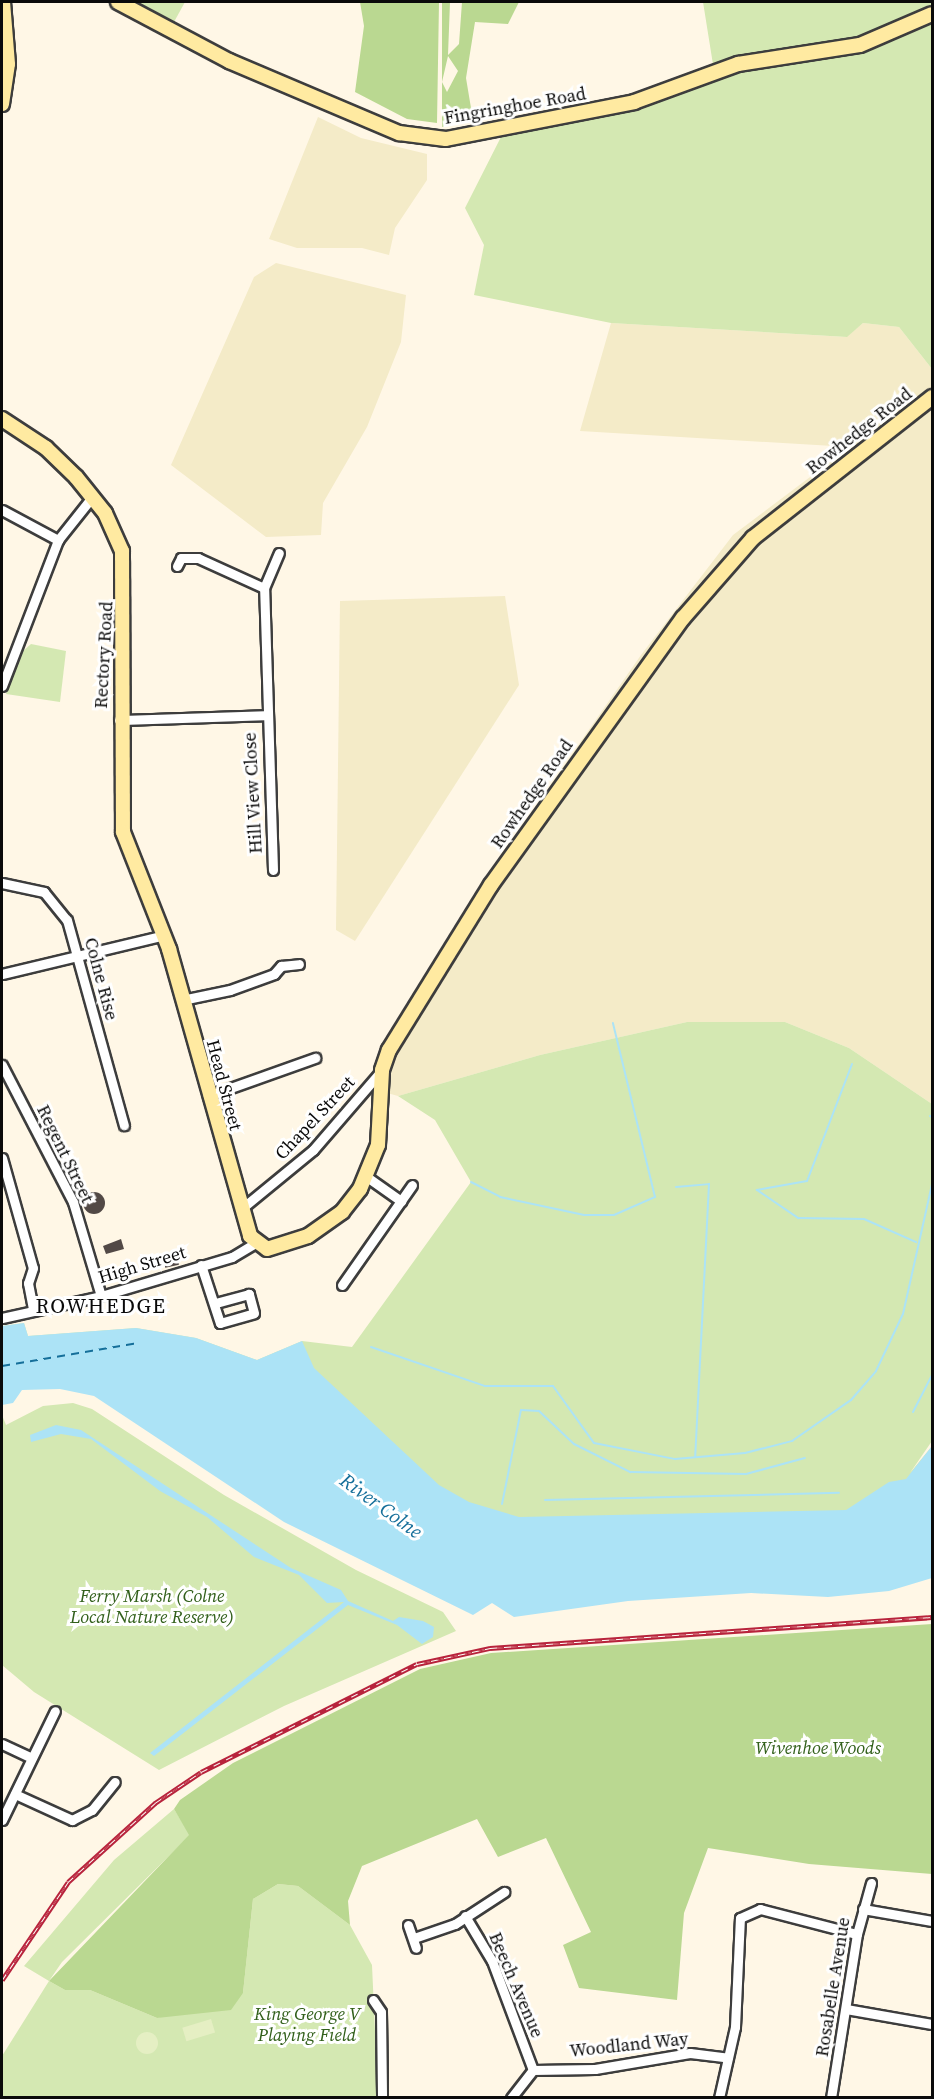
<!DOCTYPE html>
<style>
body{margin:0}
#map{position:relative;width:934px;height:2099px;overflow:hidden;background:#fff7e6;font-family:"Source Serif 4",serif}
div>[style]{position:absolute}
.farmland>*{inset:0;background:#f4ebc8}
.green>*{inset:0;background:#d4e8b2}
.forest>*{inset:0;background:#bad891}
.pitch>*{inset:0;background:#e5efc3;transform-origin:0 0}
.round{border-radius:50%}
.water>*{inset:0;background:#ace3f6}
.stream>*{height:2px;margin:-1px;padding:0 1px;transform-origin:1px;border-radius:1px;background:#ace3f6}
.ferry>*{height:1.5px;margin-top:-0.75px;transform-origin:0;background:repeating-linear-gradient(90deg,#156f9a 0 8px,transparent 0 14px)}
.building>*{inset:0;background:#524946;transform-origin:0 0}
.roads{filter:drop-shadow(2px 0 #3d3d3d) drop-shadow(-2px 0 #3d3d3d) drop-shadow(0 2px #3d3d3d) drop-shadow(0 -2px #3d3d3d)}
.street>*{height:9px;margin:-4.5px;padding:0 4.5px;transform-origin:4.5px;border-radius:4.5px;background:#fff}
.secondary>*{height:14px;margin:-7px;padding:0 7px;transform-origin:7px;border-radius:7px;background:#ffeaa1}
.rail>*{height:4.5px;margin-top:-2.25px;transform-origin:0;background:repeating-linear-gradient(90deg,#fff 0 7px,#b8233c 0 14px);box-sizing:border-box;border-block:2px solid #b8233c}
span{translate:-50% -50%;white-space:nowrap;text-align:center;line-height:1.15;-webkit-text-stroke:6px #fff;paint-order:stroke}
.street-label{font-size:18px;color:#0a0a0a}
.park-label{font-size:18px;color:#32601b;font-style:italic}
.water-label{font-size:20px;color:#156f9a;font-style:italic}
.quarter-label{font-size:21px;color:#0a0a0a;letter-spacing:1.5px}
.frame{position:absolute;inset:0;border:3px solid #0a0a0a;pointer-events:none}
</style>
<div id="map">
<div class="farmland">
<div style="clip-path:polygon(318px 117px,361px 138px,427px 154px,427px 180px,395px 228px,389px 255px,362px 248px,297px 248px,269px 239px)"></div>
<div style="clip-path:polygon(276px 263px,406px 295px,401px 342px,367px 427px,323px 503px,321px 535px,266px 537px,171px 465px,254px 277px)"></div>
<div style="clip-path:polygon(611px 323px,846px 337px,863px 323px,899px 327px,932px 369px,932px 1104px,849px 1048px,785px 1022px,687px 1022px,540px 1055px,398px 1096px,380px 1091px,382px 1070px,551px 799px,549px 787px,641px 655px,733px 535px,850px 447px,580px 431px)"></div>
<div style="clip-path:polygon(505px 596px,519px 685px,355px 941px,336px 930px,340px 601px)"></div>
</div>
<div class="green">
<div style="clip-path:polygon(138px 2px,185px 2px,174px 22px)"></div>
<div style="clip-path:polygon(703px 2px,932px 2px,932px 369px,899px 327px,863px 323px,847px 337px,611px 323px,474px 295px,484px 245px,465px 208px,503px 133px,635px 110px,715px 77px)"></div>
<div style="clip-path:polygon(31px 644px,66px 651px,60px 702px,6px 694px,23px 651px)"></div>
<div style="clip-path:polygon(687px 1022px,785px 1022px,849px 1048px,932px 1104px,932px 1441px,910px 1473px,932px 1446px,932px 1505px,597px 1553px,2px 1326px,24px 1323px,28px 1336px,136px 1328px,196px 1338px,257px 1360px,302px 1341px,352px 1347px,471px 1182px,435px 1120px,398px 1096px,540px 1055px)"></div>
<div style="clip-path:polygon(73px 1403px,92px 1409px,224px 1495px,356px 1570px,443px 1612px,456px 1631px,284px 1706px,159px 1770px,34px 1692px,2px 1665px,2px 1415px,6px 1425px,43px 1406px)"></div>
<div style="clip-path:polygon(174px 1809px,190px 1835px,62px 1962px,49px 1981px,65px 1990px,90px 1990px,157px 2018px,243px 1993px,253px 1899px,278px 1884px,298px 1886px,350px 1925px,372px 1965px,378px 2097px,2px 2097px,2px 2056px,49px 1981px,24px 1966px,114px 1860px)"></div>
</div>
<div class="forest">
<div style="clip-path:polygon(360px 2px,439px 2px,437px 123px,407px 119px,355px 92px,364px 26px)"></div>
<div style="clip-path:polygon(evenodd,442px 2px,450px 2px,448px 55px,459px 44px,462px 2px,519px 2px,508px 24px,475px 22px,466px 78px,473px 120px,442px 127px,442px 2px,448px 56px,458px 71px,447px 92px,442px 82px,448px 56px)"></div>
<div style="clip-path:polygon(932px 1624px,932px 1874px,809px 1864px,708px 1848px,684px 1913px,677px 2000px,579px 1988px,563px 1945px,591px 1932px,546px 1838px,498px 1857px,477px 1819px,362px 1866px,348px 1901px,350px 1925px,298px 1886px,278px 1884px,253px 1899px,243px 1993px,231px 2010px,157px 2018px,90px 1990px,65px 1990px,49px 1981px,189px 1835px,174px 1809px,180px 1800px,233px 1763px,420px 1669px,491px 1653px)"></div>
</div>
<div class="pitch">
<div style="left:211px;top:2019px;width:14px;height:30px;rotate:73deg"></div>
<div class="round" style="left:136px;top:2032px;width:22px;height:22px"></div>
</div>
<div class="water">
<div style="clip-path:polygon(24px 1323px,28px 1336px,136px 1328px,196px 1338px,257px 1360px,302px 1341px,314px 1368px,439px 1485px,469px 1502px,519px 1517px,846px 1510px,889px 1482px,906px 1479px,932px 1446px,932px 1578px,889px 1591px,828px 1597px,751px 1593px,628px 1601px,514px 1617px,492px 1603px,473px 1615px,284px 1522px,94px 1396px,60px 1389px,22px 1390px,13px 1403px,2px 1405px,2px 1326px)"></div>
<div style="clip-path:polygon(56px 1425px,81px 1430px,291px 1568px,341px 1590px,348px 1601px,393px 1621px,399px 1617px,423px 1621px,434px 1627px,433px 1637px,422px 1644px,397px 1625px,348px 1605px,154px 1756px,150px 1753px,344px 1602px,327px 1603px,299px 1575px,254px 1557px,207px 1517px,160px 1491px,91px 1439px,61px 1434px,31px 1442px,30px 1435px)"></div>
</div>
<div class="stream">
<div style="left:852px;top:1064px;width:125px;rotate:111deg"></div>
<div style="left:807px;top:1181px;width:51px;rotate:169.8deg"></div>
<div style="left:757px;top:1190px;width:50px;rotate:34.3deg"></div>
<div style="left:798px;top:1218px;width:66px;rotate:0.9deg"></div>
<div style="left:864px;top:1219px;width:57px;rotate:23.9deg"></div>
<div style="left:930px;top:1116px;width:2px;rotate:27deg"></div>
<div style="left:471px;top:1182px;width:33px;rotate:27deg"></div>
<div style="left:500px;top:1197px;width:86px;rotate:12.1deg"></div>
<div style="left:584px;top:1215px;width:30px"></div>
<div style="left:614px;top:1215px;width:45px;rotate:-23.7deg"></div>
<div style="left:655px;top:1197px;width:179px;rotate:-103.6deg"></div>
<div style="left:676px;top:1187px;width:33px;rotate:-5deg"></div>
<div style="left:709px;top:1184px;width:273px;rotate:92.9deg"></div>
<div style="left:371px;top:1347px;width:120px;rotate:18.9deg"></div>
<div style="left:485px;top:1386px;width:68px"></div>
<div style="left:553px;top:1386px;width:70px;rotate:54.3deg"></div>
<div style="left:594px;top:1443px;width:83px;rotate:11.2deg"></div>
<div style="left:675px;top:1459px;width:70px;rotate:-4.9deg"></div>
<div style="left:745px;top:1453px;width:49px;rotate:-14.3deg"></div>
<div style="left:792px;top:1441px;width:72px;rotate:-34.8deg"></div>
<div style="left:851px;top:1400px;width:38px;rotate:-49deg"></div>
<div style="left:876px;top:1371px;width:63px;rotate:-64.7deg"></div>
<div style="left:903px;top:1314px;width:133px;rotate:-77.4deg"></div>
<div style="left:913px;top:1412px;width:42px;rotate:-62.8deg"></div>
<div style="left:545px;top:1500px;width:294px;rotate:-1.4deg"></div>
<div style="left:502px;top:1504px;width:96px;rotate:-78.6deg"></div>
<div style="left:521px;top:1410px;width:18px;rotate:3deg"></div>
<div style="left:539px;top:1411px;width:48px;rotate:43.3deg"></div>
<div style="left:574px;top:1444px;width:63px;rotate:26.6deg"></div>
<div style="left:630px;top:1472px;width:116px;rotate:1deg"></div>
<div style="left:746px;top:1474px;width:61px;rotate:-15.2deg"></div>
</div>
<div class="ferry">
<div style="left:2px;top:1366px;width:138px;rotate:-9.6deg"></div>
</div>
<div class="building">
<div class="round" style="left:83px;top:1192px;width:22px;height:22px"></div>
<div style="clip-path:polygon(121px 1239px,124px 1249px,106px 1254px,103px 1246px)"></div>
<div style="left:176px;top:1252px;width:13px;height:14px;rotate:77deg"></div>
</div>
<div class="roads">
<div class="street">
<div style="left:2px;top:510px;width:64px;rotate:28.2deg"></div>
<div style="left:177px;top:566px;width:9px;rotate:-63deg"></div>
<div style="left:181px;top:558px;width:17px"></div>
<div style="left:198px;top:558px;width:72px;rotate:24.4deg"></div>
<div style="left:2px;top:686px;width:156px;rotate:-69deg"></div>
<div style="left:58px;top:540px;width:56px;rotate:-51.5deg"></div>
<div style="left:119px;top:720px;width:148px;rotate:-1.9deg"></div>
<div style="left:273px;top:870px;width:282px;rotate:-91.8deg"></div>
<div style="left:264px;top:588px;width:38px;rotate:-67deg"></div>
<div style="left:2px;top:883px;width:43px;rotate:12.1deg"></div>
<div style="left:44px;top:892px;width:36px;rotate:51deg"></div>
<div style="left:67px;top:920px;width:213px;rotate:74.5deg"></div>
<div style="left:2px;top:974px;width:167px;rotate:-13.5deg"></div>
<div style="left:182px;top:1000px;width:49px;rotate:-11.8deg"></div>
<div style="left:230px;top:990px;width:47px;rotate:-20deg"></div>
<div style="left:274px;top:974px;width:11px;rotate:-49deg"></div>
<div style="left:281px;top:966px;width:18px;rotate:-6deg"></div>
<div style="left:2px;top:1065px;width:154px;rotate:62.6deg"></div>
<div style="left:73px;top:1202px;width:98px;rotate:73.4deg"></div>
<div style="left:208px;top:1096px;width:114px;rotate:-19.6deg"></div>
<div style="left:2px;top:1158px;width:114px;rotate:74.3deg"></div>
<div style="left:33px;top:1268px;width:16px;rotate:108deg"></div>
<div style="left:28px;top:1283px;width:26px;rotate:79deg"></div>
<div style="left:367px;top:1177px;width:42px;rotate:35.2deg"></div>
<div style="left:241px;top:1209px;width:93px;rotate:-39.3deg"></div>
<div style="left:313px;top:1150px;width:106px;rotate:-49.2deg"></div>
<div style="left:201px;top:1265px;width:61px;rotate:71.9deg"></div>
<div style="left:220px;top:1323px;width:35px;rotate:-16deg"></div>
<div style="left:254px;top:1313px;width:20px;rotate:-105deg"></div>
<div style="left:249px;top:1294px;width:35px;rotate:165deg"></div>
<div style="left:342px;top:1285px;width:122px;rotate:-55deg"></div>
<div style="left:2px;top:1318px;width:101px;rotate:-12.5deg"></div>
<div style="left:101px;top:1296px;width:137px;rotate:-16.6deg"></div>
<div style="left:232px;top:1257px;width:26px;rotate:-31deg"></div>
<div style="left:2px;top:1744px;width:31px;rotate:25deg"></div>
<div style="left:15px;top:1794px;width:63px;rotate:24.5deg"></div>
<div style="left:72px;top:1820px;width:22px;rotate:-27deg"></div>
<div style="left:92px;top:1810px;width:36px;rotate:-51deg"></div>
<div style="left:2px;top:1820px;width:121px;rotate:-64.1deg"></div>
<div style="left:863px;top:1909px;width:70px;rotate:9.9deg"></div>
<div style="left:465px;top:1916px;width:52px;rotate:59deg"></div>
<div style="left:492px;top:1961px;width:116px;rotate:69.4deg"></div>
<div style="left:408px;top:1925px;width:24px;rotate:71deg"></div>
<div style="left:414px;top:1938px;width:43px;rotate:-18.9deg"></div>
<div style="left:455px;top:1924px;width:59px;rotate:-33.1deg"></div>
<div style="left:373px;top:2000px;width:14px;rotate:56deg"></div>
<div style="left:381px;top:2012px;width:86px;rotate:89.3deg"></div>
<div style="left:846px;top:2009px;width:87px;rotate:9.9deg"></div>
<div style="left:511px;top:2098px;width:36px;rotate:-52deg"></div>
<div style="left:533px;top:2070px;width:62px;rotate:-0.9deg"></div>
<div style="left:595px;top:2069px;width:96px;rotate:-9.6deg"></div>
<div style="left:690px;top:2053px;width:38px;rotate:7deg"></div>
<div style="left:719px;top:2098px;width:73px;rotate:-77.3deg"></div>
<div style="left:735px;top:2027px;width:109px;rotate:-87.4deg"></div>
<div style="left:740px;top:1918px;width:22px;rotate:-24deg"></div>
<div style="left:760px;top:1909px;width:100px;rotate:14.5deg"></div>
<div style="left:831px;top:2098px;width:166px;rotate:-81deg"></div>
<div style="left:857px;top:1934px;width:53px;rotate:-74.6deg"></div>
</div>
<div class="secondary">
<div style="left:118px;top:2px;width:126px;rotate:28deg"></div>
<div style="left:229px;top:61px;width:185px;rotate:23deg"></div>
<div style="left:399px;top:133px;width:47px;rotate:7.3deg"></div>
<div style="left:446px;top:139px;width:192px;rotate:-11.1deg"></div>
<div style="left:634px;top:102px;width:111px;rotate:-20.1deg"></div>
<div style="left:738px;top:64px;width:123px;rotate:-8.9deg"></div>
<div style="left:860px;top:45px;width:78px;rotate:-23.3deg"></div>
<div style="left:2px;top:104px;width:40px;rotate:-81.5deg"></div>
<div style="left:8px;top:64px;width:62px;rotate:-94.6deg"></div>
<div style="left:2px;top:419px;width:53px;rotate:33.4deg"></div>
<div style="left:46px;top:448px;width:42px;rotate:44deg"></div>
<div style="left:76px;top:477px;width:46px;rotate:51.1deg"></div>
<div style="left:105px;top:513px;width:42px;rotate:65.9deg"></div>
<div style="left:122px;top:551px;width:281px;rotate:89.8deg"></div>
<div style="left:123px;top:832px;width:126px;rotate:68.5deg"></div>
<div style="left:169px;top:949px;width:298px;rotate:74.2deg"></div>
<div style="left:250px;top:1236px;width:21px;rotate:37deg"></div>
<div style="left:267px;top:1249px;width:43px;rotate:-17.6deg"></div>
<div style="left:308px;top:1236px;width:42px;rotate:-35.2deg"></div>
<div style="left:342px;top:1212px;width:29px;rotate:-52deg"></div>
<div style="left:360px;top:1189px;width:48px;rotate:-67.8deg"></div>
<div style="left:378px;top:1145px;width:75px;rotate:-86.9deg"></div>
<div style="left:382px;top:1070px;width:21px;rotate:-71deg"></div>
<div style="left:389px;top:1050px;width:194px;rotate:-58.3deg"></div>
<div style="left:491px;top:885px;width:329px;rotate:-54.3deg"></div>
<div style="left:683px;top:618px;width:106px;rotate:-48.8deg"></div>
<div style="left:753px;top:538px;width:228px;rotate:-38.2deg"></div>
</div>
</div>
<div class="rail">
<div style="left:2px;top:1980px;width:118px;rotate:-56deg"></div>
<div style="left:68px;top:1882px;width:118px;rotate:-42.2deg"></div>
<div style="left:155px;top:1803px;width:55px;rotate:-34deg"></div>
<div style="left:201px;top:1772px;width:241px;rotate:-26.6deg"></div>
<div style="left:417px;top:1664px;width:75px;rotate:-12.4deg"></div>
<div style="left:490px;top:1648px;width:443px;rotate:-4deg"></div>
</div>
<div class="street-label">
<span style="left:515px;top:106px;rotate:-10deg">Fingringhoe Road</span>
<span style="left:859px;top:431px;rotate:-38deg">Rowhedge Road</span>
<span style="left:104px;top:655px;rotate:-87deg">Rectory Road</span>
<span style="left:253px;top:793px;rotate:-93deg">Hill View Close</span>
<span style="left:532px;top:794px;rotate:-55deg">Rowhedge Road</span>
<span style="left:101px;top:979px;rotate:75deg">Colne Rise</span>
<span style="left:224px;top:1085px;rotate:75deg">Head Street</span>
<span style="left:315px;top:1118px;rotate:-47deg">Chapel Street</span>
<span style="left:65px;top:1154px;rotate:64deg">Regent Street</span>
<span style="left:142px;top:1265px;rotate:-17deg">High Street</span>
<span style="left:516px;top:1985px;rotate:67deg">Beech Avenue</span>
<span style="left:833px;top:1987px;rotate:-81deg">Rosabelle Avenue</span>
<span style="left:629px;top:2045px;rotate:-6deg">Woodland Way</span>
</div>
<div class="park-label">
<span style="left:152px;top:1607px">Ferry Marsh (Colne<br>Local Nature Reserve)</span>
<span style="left:818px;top:1748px">Wivenhoe Woods</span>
<span style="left:307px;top:2025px">King George V<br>Playing Field</span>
</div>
<div class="water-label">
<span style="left:381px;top:1506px;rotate:36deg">River Colne</span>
</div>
<div class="quarter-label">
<span style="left:101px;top:1306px">ROWHEDGE</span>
</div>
<div class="frame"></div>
</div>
